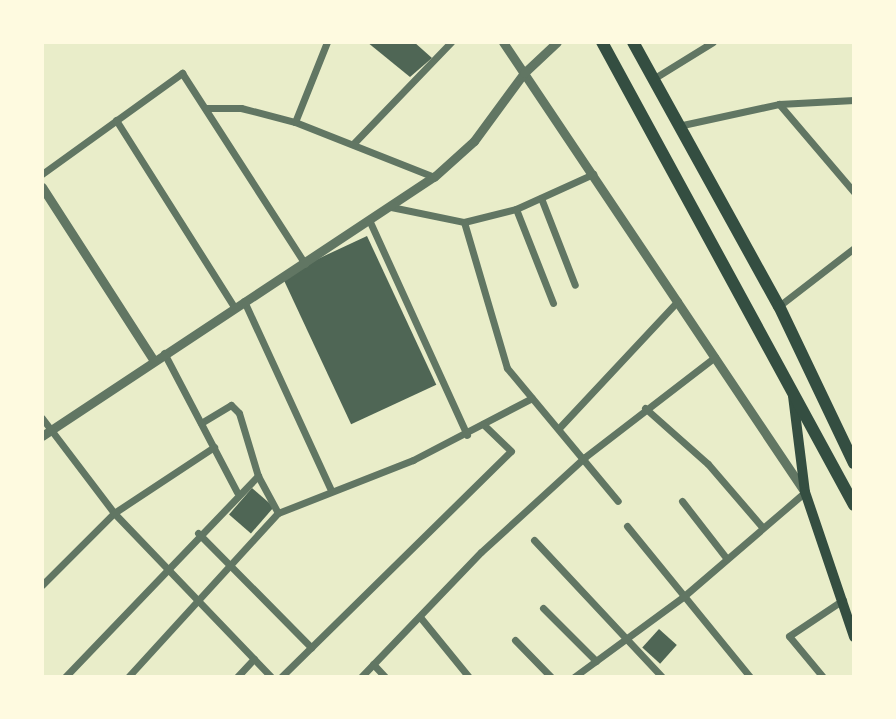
<!DOCTYPE html>
<style>
body{margin:0}
#map{position:relative;width:896px;height:719px;overflow:hidden;background:#e9edc9;font-family:"DM Sans",sans-serif}
div>[style]{position:absolute}
.building>*{inset:0;background:#4f6655;transform-origin:0 0}
.minor>*{height:7px;margin:-3.5px;padding:0 3.5px;transform-origin:3.5px;border-radius:3.5px;background:#617663}
.tertiary>*{height:9px;margin:-4.5px;padding:0 4.5px;transform-origin:4.5px;border-radius:4.5px;background:#617663}
.secondary>*{height:10px;margin:-5px;padding:0 5px;transform-origin:5px;border-radius:5px;background:#344e41}
.trunk>*{height:12px;margin:-6px;padding:0 6px;transform-origin:6px;border-radius:6px;background:#344e41}
span{translate:-50% -50%;white-space:nowrap;text-align:center;line-height:1.15;-webkit-text-stroke:5px #fefae0;paint-order:stroke}
.frame{position:absolute;inset:0;border:44px solid #fefae0;pointer-events:none}
</style>
<div id="map">
<div class="building">
<div style="clip-path:polygon(367px 42px,414px 42px,432px 58px,410px 77px)"></div>
<div style="left:367px;top:236px;width:164px;height:94px;rotate:65deg"></div>
<div style="left:252px;top:488px;width:29px;height:35px;rotate:41deg"></div>
<div style="left:659px;top:629px;width:24px;height:25px;rotate:42deg"></div>
</div>
<div class="minor">
<div style="left:653px;top:79px;width:70px;rotate:-31.7deg"></div>
<div style="left:779px;top:104px;width:116px;rotate:49.6deg"></div>
<div style="left:206px;top:108px;width:35px"></div>
<div style="left:241px;top:108px;width:56px;rotate:14.5deg"></div>
<div style="left:295px;top:122px;width:149px;rotate:21.6deg"></div>
<div style="left:116px;top:120px;width:221px;rotate:57.7deg"></div>
<div style="left:295px;top:122px;width:86px;rotate:-68.2deg"></div>
<div style="left:678px;top:126px;width:103px;rotate:-12.3deg"></div>
<div style="left:779px;top:104px;width:75px;rotate:-3.1deg"></div>
<div style="left:353px;top:144px;width:141px;rotate:-46.1deg"></div>
<div style="left:42px;top:174px;width:173px;rotate:-35.8deg"></div>
<div style="left:182px;top:73px;width:227px;rotate:57.2deg"></div>
<div style="left:541px;top:198px;width:93px;rotate:68.7deg"></div>
<div style="left:391px;top:207px;width:75px;rotate:11.6deg"></div>
<div style="left:464px;top:222px;width:54px;rotate:-14deg"></div>
<div style="left:516px;top:209px;width:85px;rotate:-24.4deg"></div>
<div style="left:516px;top:209px;width:101px;rotate:68.5deg"></div>
<div style="left:370px;top:222px;width:234px;rotate:65.5deg"></div>
<div style="left:464px;top:222px;width:152px;rotate:73.6deg"></div>
<div style="left:507px;top:368px;width:173px;rotate:50.2deg"></div>
<div style="left:244px;top:301px;width:208px;rotate:65.3deg"></div>
<div style="left:779px;top:306px;width:95px;rotate:-37.7deg"></div>
<div style="left:164px;top:353px;width:157px;rotate:62.3deg"></div>
<div style="left:645px;top:408px;width:84px;rotate:41.6deg"></div>
<div style="left:708px;top:464px;width:84px;rotate:49.3deg"></div>
<div style="left:42px;top:418px;width:119px;rotate:52.8deg"></div>
<div style="left:114px;top:513px;width:227px;rotate:46.2deg"></div>
<div style="left:201px;top:423px;width:35px;rotate:-31deg"></div>
<div style="left:231px;top:405px;width:11px;rotate:45deg"></div>
<div style="left:239px;top:413px;width:66px;rotate:73.2deg"></div>
<div style="left:258px;top:476px;width:42px;rotate:61.6deg"></div>
<div style="left:559px;top:428px;width:174px;rotate:-46.9deg"></div>
<div style="left:682px;top:501px;width:73px;rotate:52.2deg"></div>
<div style="left:627px;top:526px;width:195px;rotate:50.8deg"></div>
<div style="left:198px;top:533px;width:161px;rotate:45.3deg"></div>
<div style="left:534px;top:540px;width:187px;rotate:46.9deg"></div>
<div style="left:42px;top:585px;width:102px;rotate:-45deg"></div>
<div style="left:114px;top:513px;width:120px;rotate:-33.4deg"></div>
<div style="left:543px;top:608px;width:75px;rotate:45deg"></div>
<div style="left:420px;top:617px;width:77px;rotate:50.8deg"></div>
<div style="left:515px;top:640px;width:52px;rotate:45.8deg"></div>
<div style="left:373px;top:664px;width:18px;rotate:47deg"></div>
<div style="left:65px;top:677px;width:279px;rotate:-46.2deg"></div>
<div style="left:128px;top:677px;width:222px;rotate:-47.6deg"></div>
<div style="left:278px;top:513px;width:145px;rotate:-21.4deg"></div>
<div style="left:413px;top:460px;width:134px;rotate:-27.5deg"></div>
<div style="left:237px;top:677px;width:25px;rotate:-47deg"></div>
<div style="left:281px;top:677px;width:322px;rotate:-44.5deg"></div>
<div style="left:511px;top:451px;width:39px;rotate:-136deg"></div>
<div style="left:361px;top:677px;width:173px;rotate:-46.2deg"></div>
<div style="left:481px;top:552px;width:141px;rotate:-42.4deg"></div>
<div style="left:585px;top:457px;width:164px;rotate:-37.6deg"></div>
<div style="left:574px;top:677px;width:135px;rotate:-36.3deg"></div>
<div style="left:683px;top:597px;width:161px;rotate:-40.7deg"></div>
<div style="left:823px;top:677px;width:53px;rotate:-129.7deg"></div>
<div style="left:789px;top:636px;width:65px;rotate:-33.7deg"></div>
</div>
<div class="tertiary">
<div style="left:503px;top:42px;width:541px;rotate:56.16deg"></div>
<div style="left:42px;top:187px;width:205px;rotate:57.2deg"></div>
<div style="left:42px;top:436px;width:470px;rotate:-33.5deg"></div>
<div style="left:434px;top:177px;width:54px;rotate:-42deg"></div>
<div style="left:474px;top:141px;width:84px;rotate:-53.7deg"></div>
<div style="left:524px;top:73px;width:45px;rotate:-43.2deg"></div>
</div>
<div class="secondary">
<div style="left:793px;top:396px;width:97px;rotate:82.9deg"></div>
<div style="left:805px;top:492px;width:153px;rotate:71.3deg"></div>
</div>
<div class="trunk">
<div style="left:602px;top:42px;width:527px;rotate:61.44deg"></div>
<div style="left:633px;top:42px;width:302px;rotate:61.1deg"></div>
<div style="left:779px;top:306px;width:174px;rotate:64.5deg"></div>
</div>
<div class="frame"></div>
</div>
